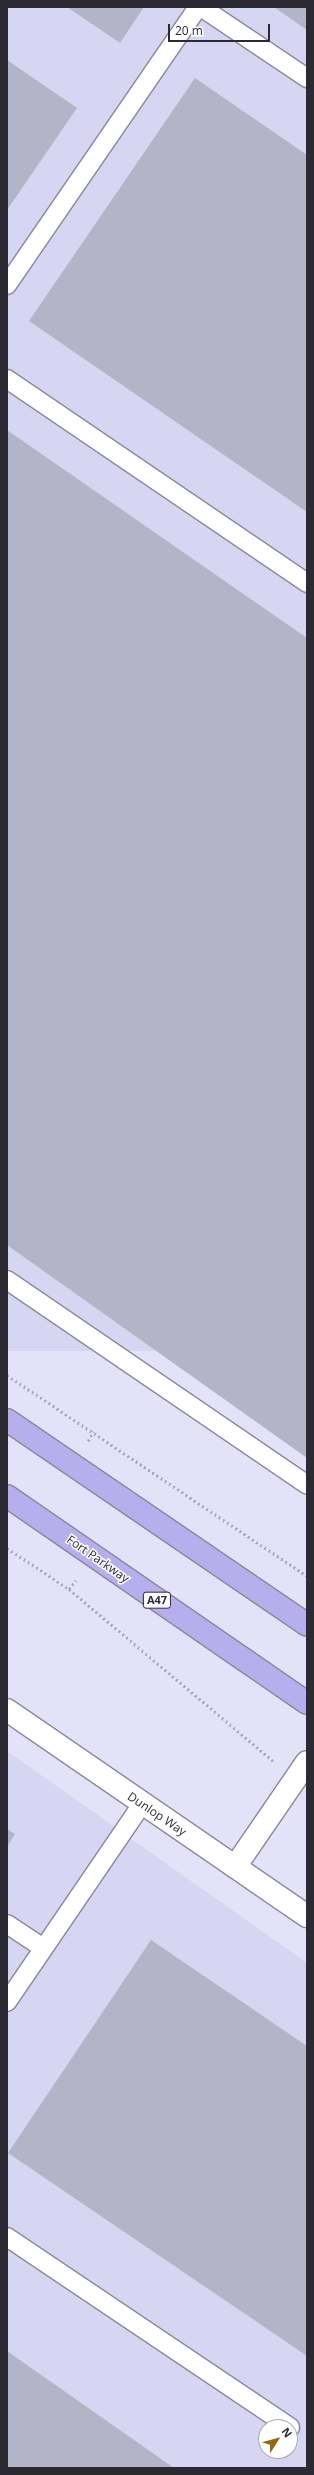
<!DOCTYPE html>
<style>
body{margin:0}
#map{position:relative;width:314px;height:2475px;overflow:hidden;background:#e3e2f8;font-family:"Open Sans",sans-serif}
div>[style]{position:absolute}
.built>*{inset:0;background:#d6d5f2;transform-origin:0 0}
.building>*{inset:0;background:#b4b4c9}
.path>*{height:2.5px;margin-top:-1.25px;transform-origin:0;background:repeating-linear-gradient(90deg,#aaa9ba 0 2px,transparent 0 5px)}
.roads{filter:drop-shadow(1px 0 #88889c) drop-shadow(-1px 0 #88889c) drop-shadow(0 1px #88889c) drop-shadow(0 -1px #88889c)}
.service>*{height:18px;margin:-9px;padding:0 9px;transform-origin:9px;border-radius:9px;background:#fff}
.minor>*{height:22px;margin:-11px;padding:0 11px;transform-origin:11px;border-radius:11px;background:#fff}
.primary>*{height:22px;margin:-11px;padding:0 11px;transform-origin:11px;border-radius:11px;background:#b7afed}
span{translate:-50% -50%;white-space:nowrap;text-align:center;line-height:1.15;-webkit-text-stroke:3px #fff;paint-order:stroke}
.shield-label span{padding:1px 3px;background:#fff;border:1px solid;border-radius:3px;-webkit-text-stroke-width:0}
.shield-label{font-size:11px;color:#2b2a33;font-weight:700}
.street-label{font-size:12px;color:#2b2a33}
.frame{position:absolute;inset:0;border:8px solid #2b2a33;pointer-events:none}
.north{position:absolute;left:258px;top:2419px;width:40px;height:40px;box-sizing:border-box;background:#fff;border:1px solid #aaaaad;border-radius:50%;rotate:54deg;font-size:11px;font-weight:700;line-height:16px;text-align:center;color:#2b2a33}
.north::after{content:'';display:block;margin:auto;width:14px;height:18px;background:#956615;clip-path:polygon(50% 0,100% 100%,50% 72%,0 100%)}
.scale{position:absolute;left:168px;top:24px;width:102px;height:18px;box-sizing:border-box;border:2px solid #2b2a33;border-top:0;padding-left:5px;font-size:12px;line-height:14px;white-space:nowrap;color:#2b2a33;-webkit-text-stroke:3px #fff;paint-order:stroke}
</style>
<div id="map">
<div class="built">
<div style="left:7px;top:7px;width:300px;height:1344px"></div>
<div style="clip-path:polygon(evenodd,7px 1751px,307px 1963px,307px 2468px,7px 2468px,7px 1751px,266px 2427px,290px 2427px,290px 2451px,266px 2451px,266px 2427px)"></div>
</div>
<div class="building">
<div style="clip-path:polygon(67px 7px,144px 7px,120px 43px)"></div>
<div style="clip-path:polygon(274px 7px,307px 7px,307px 30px)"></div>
<div style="clip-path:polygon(7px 60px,77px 108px,7px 210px)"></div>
<div style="clip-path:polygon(195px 78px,307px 155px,307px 512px,29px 321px)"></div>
<div style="clip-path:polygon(7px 430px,307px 638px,307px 1458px,7px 1245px)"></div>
<div style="clip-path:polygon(7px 1829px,15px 1834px,7px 1847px)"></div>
<div style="clip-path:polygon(151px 1940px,307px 2046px,307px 2356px,8px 2153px)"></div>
<div style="clip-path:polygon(7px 2351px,174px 2468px,7px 2468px)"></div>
</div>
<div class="path">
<div style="left:7px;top:1375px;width:361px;rotate:33.8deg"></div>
<div style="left:88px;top:1441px;width:11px;rotate:-63deg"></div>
<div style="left:7px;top:1548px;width:74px;rotate:33.5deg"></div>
<div style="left:69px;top:1589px;width:267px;rotate:40.1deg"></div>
<div style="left:69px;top:1589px;width:11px;rotate:-52deg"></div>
</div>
<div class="roads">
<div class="service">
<div style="left:201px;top:7px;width:128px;rotate:33.8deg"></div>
<div style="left:7px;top:285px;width:337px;rotate:-55.5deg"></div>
<div style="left:7px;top:379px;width:363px;rotate:34.2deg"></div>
<div style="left:7px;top:1280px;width:363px;rotate:34.3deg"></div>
<div style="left:7px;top:1924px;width:43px;rotate:33.7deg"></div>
<div style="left:7px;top:2002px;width:240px;rotate:-55.7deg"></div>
<div style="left:7px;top:2237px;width:341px;rotate:33.9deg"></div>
</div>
<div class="minor">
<div style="left:7px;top:1710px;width:364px;rotate:34.5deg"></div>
<div style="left:235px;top:1867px;width:127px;rotate:-55.6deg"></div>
</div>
<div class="primary">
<div style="left:7px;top:1420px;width:363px;rotate:34.3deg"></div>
<div style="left:7px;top:1496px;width:364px;rotate:34.6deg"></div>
</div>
</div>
<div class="shield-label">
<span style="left:157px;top:1600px">A47</span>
</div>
<div class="street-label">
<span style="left:98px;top:1559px;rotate:35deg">Fort Parkway</span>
<span style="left:157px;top:1814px;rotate:34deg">Dunlop Way</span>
</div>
<div class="frame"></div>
<div class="north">N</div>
<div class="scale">20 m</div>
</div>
